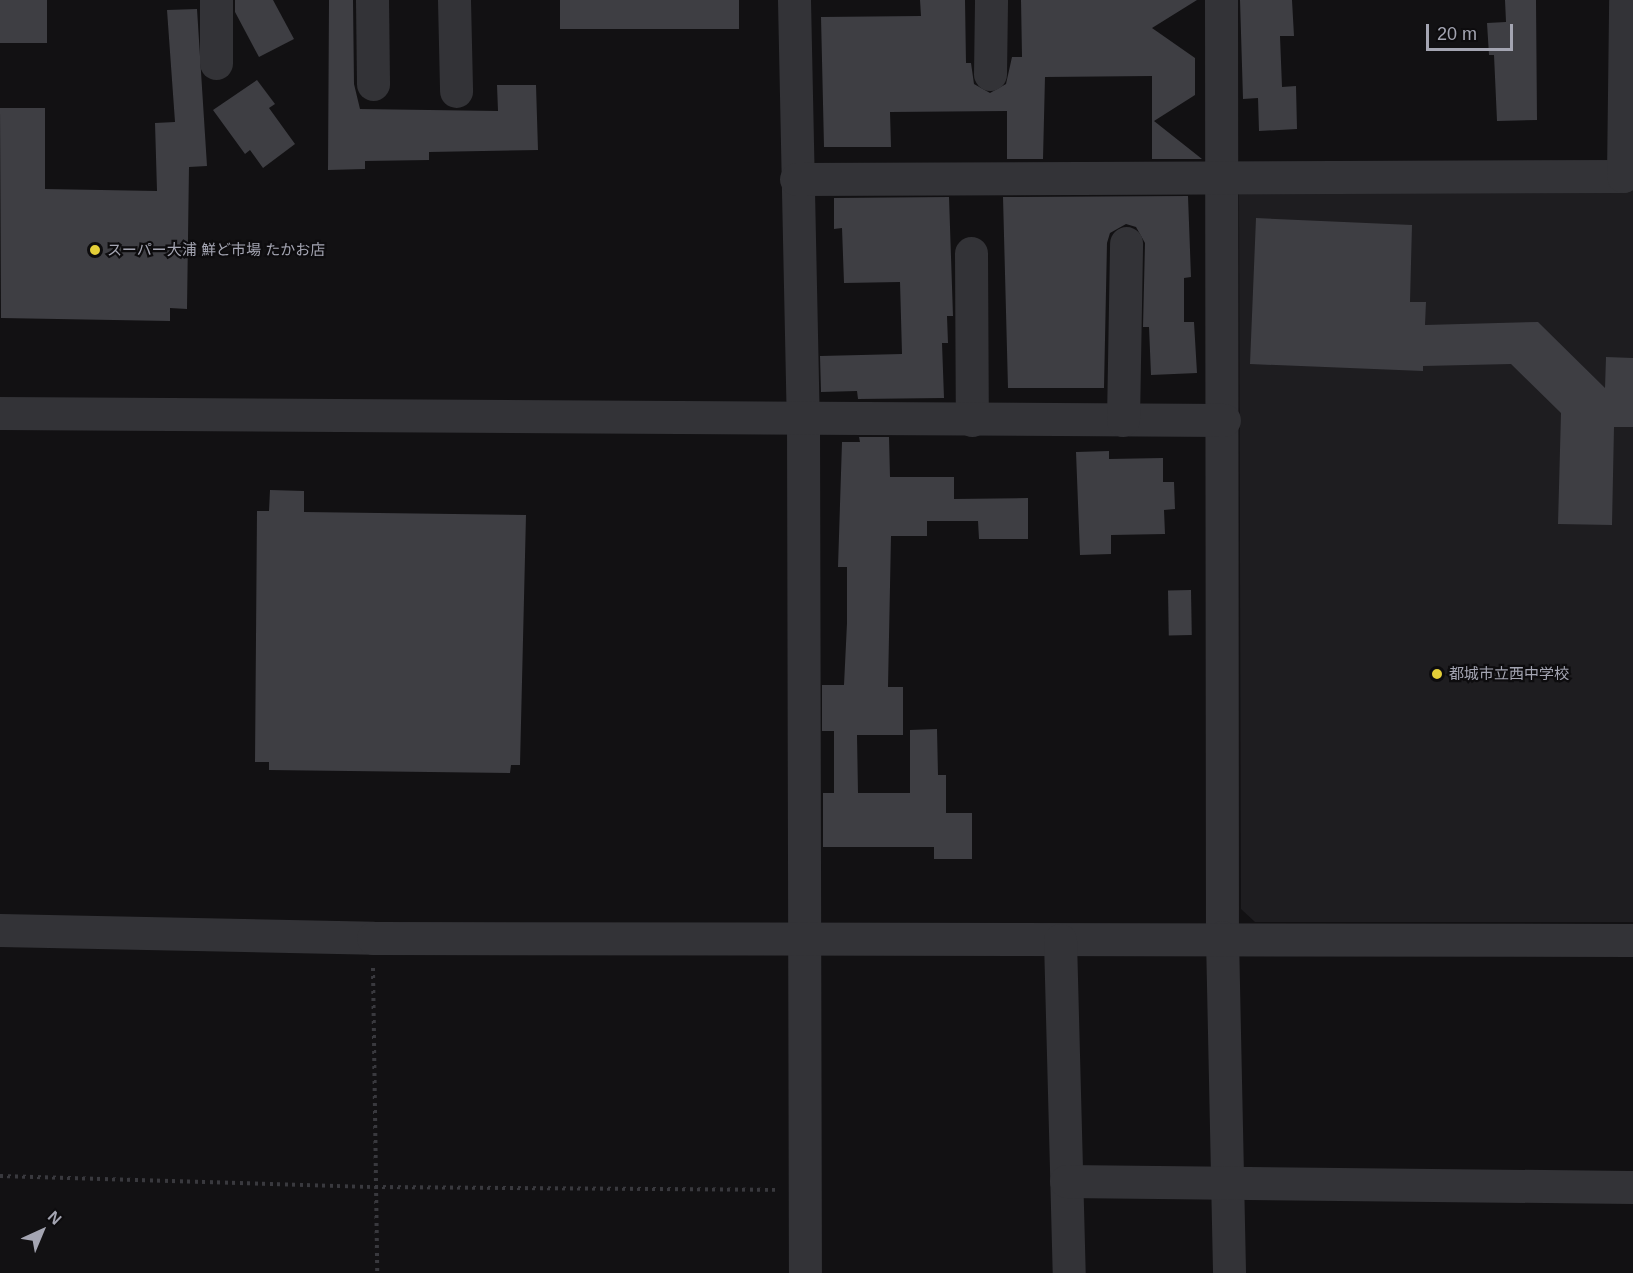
<!DOCTYPE html>
<meta charset="utf-8">
<style>
body{margin:0}
#map{position:relative;width:1633px;height:1273px;overflow:hidden;background:#121113;font-family:Helvetica,"Noto Sans JP",sans-serif}
div>[style]{position:absolute}
.built>*{inset:0;background:#1e1d20}
.building>*{inset:0;background:#3e3e43;transform-origin:0 0}
.path>*{height:4px;margin-top:-2px;transform-origin:0;background:repeating-linear-gradient(90deg,#39393e 0 3px,transparent 0 7.5px)}
.minor>*{height:33px;margin:-16.5px;padding:0 16.5px;transform-origin:16.5px;border-radius:16.5px;background:#333337}
.dots>*{width:16px;height:16px;translate:-50% -50%;box-sizing:border-box;border:3px solid #0d0c0e;border-radius:50%}
span{translate:-50% -50%;white-space:nowrap;text-align:center;line-height:1.15;-webkit-text-stroke:4.5px #0d0c0e;paint-order:stroke}
.poi-label{font-size:15px;color:#a4a5b2}
.left{translate:0 -50%;text-align:left}
.north{position:absolute;left:12px;top:1201px;width:60px;height:60px;-webkit-text-stroke:4px #0d0c0e;paint-order:stroke;rotate:44deg;font-size:16px;font-weight:700;line-height:24px;text-align:center;color:#a4a5b2}
.north::after{content:'';display:block;margin:auto;width:21px;height:27px;background:#a4a5b2;clip-path:polygon(50% 0,100% 100%,50% 72%,0 100%)}
.scale{position:absolute;left:1426px;top:24px;width:87px;height:27px;box-sizing:border-box;border:3px solid #a4a5b2;border-top:0;padding-left:8px;font-size:18px;line-height:21px;white-space:nowrap;color:#a4a5b2;-webkit-text-stroke:4px #0d0c0e;paint-order:stroke}
</style>
<div id="map">
<div class="built">
<div style="clip-path:polygon(1244px 189px,1633px 189px,1633px 922px,1255px 922px,1241px 909px,1239px 194px)"></div>
</div>
<div class="building">
<div style="left:0;top:0;width:47px;height:43px"></div>
<div style="clip-path:polygon(235px 0,273px 0,294px 39px,259px 57px,235px 12px)"></div>
<div style="clip-path:polygon(329px 0,353px 0,354px 84px,360px 109px,498px 111px,497px 85px,536px 85px,538px 150px,429px 152px,429px 160px,365px 161px,365px 169px,328px 170px)"></div>
<div style="left:560px;top:0;width:179px;height:29px"></div>
<div style="clip-path:polygon(920px 0,965px 0,966px 63px,971px 63px,974px 84px,990px 93px,1006px 84px,1012px 57px,1022px 57px,1021px 0,1197px 0,1152px 28px,1195px 58px,1195px 95px,1154px 121px,1202px 159px,1152px 159px,1152px 76px,1045px 77px,1043px 159px,1007px 159px,1007px 111px,890px 112px,891px 147px,824px 147px,821px 17px,921px 16px)"></div>
<div style="clip-path:polygon(1240px 0,1292px 0,1294px 36px,1280px 36px,1282px 87px,1296px 86px,1297px 129px,1259px 131px,1258px 98px,1243px 99px)"></div>
<div style="clip-path:polygon(1505px 0,1536px 0,1537px 120px,1497px 121px,1494px 55px,1489px 55px,1487px 23px,1506px 22px)"></div>
<div style="clip-path:polygon(197px 9px,207px 166px,189px 167px,187px 309px,170px 308px,170px 321px,1px 318px,0 108px,45px 108px,45px 189px,157px 191px,155px 123px,175px 122px,167px 10px)"></div>
<div style="clip-path:polygon(257px 80px,275px 104px,269px 108px,295px 144px,263px 168px,250px 150px,245px 154px,213px 110px)"></div>
<div style="clip-path:polygon(1188px 196px,1191px 277px,1184px 278px,1184px 322px,1194px 322px,1197px 373px,1151px 375px,1149px 327px,1143px 327px,1145px 243px,1136px 227px,1126px 224px,1110px 233px,1107px 243px,1104px 388px,1008px 388px,1003px 197px)"></div>
<div style="clip-path:polygon(949px 197px,953px 316px,947px 316px,948px 343px,942px 343px,944px 398px,858px 399px,857px 391px,821px 392px,820px 356px,902px 354px,900px 282px,844px 283px,842px 228px,834px 229px,834px 198px)"></div>
<div style="clip-path:polygon(1256px 218px,1412px 225px,1410px 302px,1426px 302px,1425px 325px,1538px 322px,1605px 388px,1606px 357px,1633px 358px,1633px 427px,1614px 427px,1612px 525px,1558px 524px,1561px 413px,1511px 364px,1423px 366px,1423px 371px,1250px 364px)"></div>
<div style="clip-path:polygon(859px 437px,889px 437px,890px 477px,954px 477px,954px 499px,1028px 498px,1028px 539px,979px 539px,978px 521px,927px 521px,927px 536px,891px 536px,888px 687px,903px 687px,903px 735px,857px 735px,858px 793px,910px 793px,910px 730px,937px 729px,938px 775px,946px 775px,946px 813px,972px 813px,972px 859px,934px 859px,934px 847px,823px 847px,823px 793px,834px 793px,834px 731px,822px 731px,822px 685px,844px 685px,847px 623px,847px 567px,838px 567px,842px 442px,860px 442px)"></div>
<div style="clip-path:polygon(1109px 451px,1109px 459px,1163px 458px,1163px 482px,1174px 482px,1175px 509px,1164px 510px,1165px 534px,1111px 535px,1111px 554px,1080px 555px,1076px 452px)"></div>
<div style="clip-path:polygon(270px 490px,304px 491px,304px 512px,526px 515px,520px 765px,511px 765px,510px 773px,269px 770px,269px 762px,255px 762px,257px 511px,269px 511px)"></div>
<div style="left:1191px;top:590px;width:45px;height:23px;rotate:89deg"></div>
</div>
<div class="path">
<div style="left:373px;top:968px;width:305px;rotate:89.2deg"></div>
<div style="left:0;top:1176px;width:375px;rotate:1.7deg"></div>
<div style="left:375px;top:1187px;width:401px;rotate:0.4deg"></div>
</div>
<div class="minor">
<div style="left:216px;top:0;width:63px;rotate:90deg"></div>
<div style="left:372px;top:0;width:84px;rotate:89.3deg"></div>
<div style="left:454px;top:0;width:91px;rotate:88.7deg"></div>
<div style="left:794px;top:0;width:420px;rotate:88.8deg"></div>
<div style="left:803px;top:420px;width:853px;rotate:89.87deg"></div>
<div style="left:1221px;top:0;width:937px;rotate:89.94deg"></div>
<div style="left:1222px;top:937px;width:336px;rotate:88.8deg"></div>
<div style="left:990px;top:74px;width:74px;rotate:-89.2deg"></div>
<div style="left:796px;top:179px;width:827px;rotate:-0.21deg"></div>
<div style="left:1623px;top:176px;width:176px;rotate:-89.3deg"></div>
<div style="left:971px;top:253px;width:167px;rotate:89.7deg"></div>
<div style="left:0;top:413px;width:1224px;rotate:0.33deg"></div>
<div style="left:1123px;top:420px;width:177px;rotate:-89deg"></div>
<div style="left:0;top:930px;width:373px;rotate:1.2deg"></div>
<div style="left:373px;top:938px;width:1260px;rotate:0.09deg"></div>
<div style="left:1060px;top:940px;width:333px;rotate:88.5deg"></div>
<div style="left:1066px;top:1181px;width:567px;rotate:0.61deg"></div>
</div>
<div class="dots">
<div style="left:95px;top:250px;background:#e4cf38"></div>
<div style="left:1437px;top:674px;background:#e4cf38"></div>
</div>
<div class="poi-label">
<span class="left" style="left:107px;top:250px">スーパー大浦 鮮ど市場 たかお店</span>
<span class="left" style="left:1449px;top:674px">都城市立西中学校</span>
</div>
<div class="north">N</div>
<div class="scale">20 m</div>
</div>
